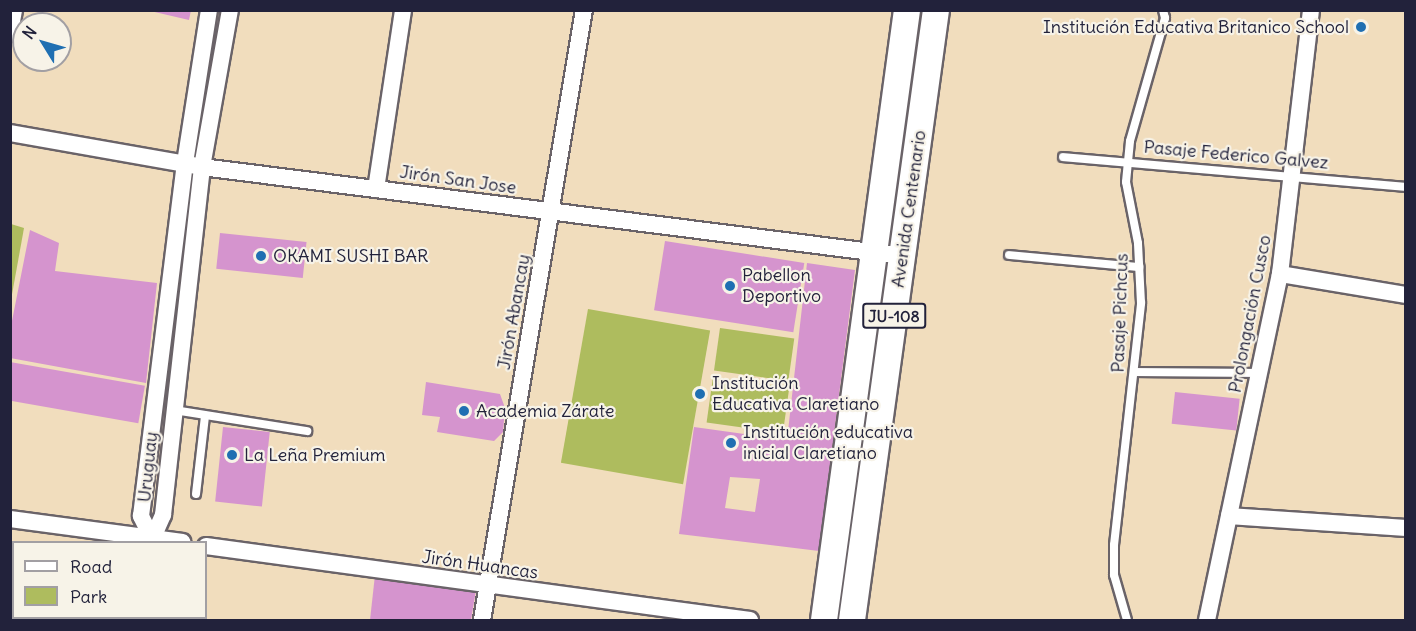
<!DOCTYPE html>
<meta charset="utf-8">
<style>
body{margin:0}
#map{position:relative;width:1416px;height:631px;overflow:hidden;background:#f1ddbd;font-family:Delius,sans-serif}
div>[style]{position:absolute}
.green>*{inset:0;background:#aebc5e;transform-origin:0 0}
.building>*{inset:0;background:#d594ce;transform-origin:0 0}
.roads{filter:drop-shadow(2px 0 #6a6368) drop-shadow(-2px 0 #6a6368) drop-shadow(0 2px #6a6368) drop-shadow(0 -2px #6a6368)}
.lane>*{height:8px;margin:-4px;padding:0 4px;transform-origin:4px;border-radius:4px;background:#fff}
.street>*{height:16px;margin:-8px;padding:0 8px;transform-origin:8px;border-radius:8px;background:#fff}
.primary>*{height:26px;margin:-13px;padding:0 13px;transform-origin:13px;border-radius:13px;background:#fff}
.dots>*{width:16px;height:16px;translate:-50% -50%;box-sizing:border-box;border:3px solid #f7f3e8;border-radius:50%}
span{translate:-50% -50%;white-space:nowrap;text-align:center;line-height:1.15;-webkit-text-stroke:4.5px #f7f3e8;paint-order:stroke}
.shield-label span{padding:2px 4px;background:#f7f3e8;border:2px solid;border-radius:4px;-webkit-text-stroke-width:0}
.shield-label{font-size:16px;color:#22223b;font-weight:700}
.poi-label{font-size:18px;color:#22223b}
.right{translate:-100% -50%;text-align:right}
.left{translate:0 -50%;text-align:left}
.street-label{font-size:18px;color:#22223b}
.frame{position:absolute;inset:0;border:12px solid #22223b;pointer-events:none}
.legend{position:absolute;left:12px;top:541px;width:195px;height:78px;box-sizing:border-box;background:#f7f3e8;border:2px solid #a29fa3;margin:0;padding:8px 10px;list-style:none;font-size:18px;color:#22223b}
.legend li{display:flex;align-items:center;gap:12px;height:30px}
.legend b{width:30px;border:2px solid #a29fa3}
.north{position:absolute;left:12px;top:12px;width:60px;height:60px;box-sizing:border-box;background:#f7f3e8;border:2px solid #a29fa3;border-radius:50%;rotate:307deg;font-size:16px;font-weight:700;line-height:24px;text-align:center;color:#22223b}
.north::after{content:'';display:block;margin:auto;width:21px;height:27px;background:#1f6fb2;clip-path:polygon(50% 0,100% 100%,50% 72%,0 100%)}
</style>
<div id="map">
<div class="green">
<div style="clip-path:polygon(11px 224px,24px 228px,11px 300px,10px 225px)"></div>
<div style="left:588px;top:309px;width:124px;height:156px;rotate:10deg"></div>
<div style="left:720px;top:328px;width:75px;height:43px;rotate:8deg"></div>
<div style="left:713px;top:377px;width:77px;height:46px;rotate:8deg"></div>
</div>
<div class="building">
<div style="clip-path:polygon(146px 10px,191px 10px,189px 20px)"></div>
<div style="clip-path:polygon(30px 230px,59px 243px,55px 271px,157px 283px,146px 383px,10px 358px,10px 331px)"></div>
<div style="left:220px;top:233px;width:87px;height:36px;rotate:6deg"></div>
<div style="left:665px;top:241px;width:141px;height:70px;rotate:9deg"></div>
<div style="clip-path:polygon(evenodd,807px 263px,855px 270px,819px 551px,679px 534px,694px 427px,787px 440px,807px 263px,730px 477px,760px 479px,755px 512px,725px 508px,730px 477px)"></div>
<div style="left:10px;top:362px;width:137px;height:38px;rotate:10deg"></div>
<div style="clip-path:polygon(426px 382px,500px 394px,505px 408px,503px 432px,494px 441px,437px 432px,440px 417px,422px 415px)"></div>
<div style="left:1175px;top:392px;width:65px;height:32px;rotate:6deg"></div>
<div style="left:223px;top:427px;width:47px;height:75px;rotate:6deg"></div>
<div style="clip-path:polygon(375px 575px,476px 590px,471px 620px,370px 620px)"></div>
</div>
<div class="roads">
<div class="lane">
<div style="left:1063px;top:157px;width:344px;rotate:5deg"></div>
<div style="left:1009px;top:255px;width:131px;rotate:5.3deg"></div>
<div style="left:1136px;top:372px;width:123px;rotate:0.5deg"></div>
<div style="left:174px;top:410px;width:135px;rotate:9deg"></div>
<div style="left:196px;top:494px;width:79px;rotate:-83.4deg"></div>
<div style="left:1127px;top:620px;width:47px;rotate:-106.1deg"></div>
<div style="left:1114px;top:575px;width:30px;rotate:-90deg"></div>
<div style="left:1114px;top:545px;width:244px;rotate:-83.6deg"></div>
<div style="left:1141px;top:303px;width:60px;rotate:-92.9deg"></div>
<div style="left:1138px;top:243px;width:62px;rotate:-101.1deg"></div>
<div style="left:1126px;top:182px;width:41px;rotate:-84.4deg"></div>
<div style="left:1130px;top:141px;width:128px;rotate:-74.1deg"></div>
<div style="left:1165px;top:18px;width:8px;rotate:-104deg"></div>
</div>
<div class="street">
<div style="left:10px;top:33px;width:23px;rotate:-80deg"></div>
<div style="left:10px;top:133px;width:195px;rotate:10deg"></div>
<div style="left:202px;top:167px;width:707px;rotate:7.24deg"></div>
<div style="left:376px;top:189px;width:181px;rotate:-81.4deg"></div>
<div style="left:1280px;top:274px;width:128px;rotate:9.5deg"></div>
<div style="left:1229px;top:516px;width:177px;rotate:3.9deg"></div>
<div style="left:10px;top:519px;width:174px;rotate:7.6deg"></div>
<div style="left:152px;top:538px;width:25px;rotate:-117deg"></div>
<div style="left:141px;top:516px;width:356px;rotate:-82.9deg"></div>
<div style="left:185px;top:163px;width:155px;rotate:-81.1deg"></div>
<div style="left:151px;top:542px;width:30px;rotate:-66deg"></div>
<div style="left:163px;top:515px;width:350px;rotate:-83.6deg"></div>
<div style="left:202px;top:167px;width:159px;rotate:-79.9deg"></div>
<div style="left:206px;top:546px;width:549px;rotate:7.75deg"></div>
<div style="left:142px;top:620px;width:2px;rotate:-63deg"></div>
<div style="left:482px;top:620px;width:618px;rotate:-80.51deg"></div>
<div style="left:1207px;top:620px;width:354px;rotate:-78.1deg"></div>
<div style="left:1280px;top:274px;width:266px;rotate:-83.3deg"></div>
</div>
<div class="primary">
<div style="left:824px;top:620px;width:616px;rotate:-82.25deg"></div>
<div style="left:852px;top:620px;width:616px;rotate:-82.16deg"></div>
</div>
</div>
<div class="dots">
<div style="left:1361px;top:27px;background:#1f6fb2"></div>
<div style="left:261px;top:256px;background:#1f6fb2"></div>
<div style="left:730px;top:286px;background:#1f6fb2"></div>
<div style="left:700px;top:394px;background:#1f6fb2"></div>
<div style="left:464px;top:411px;background:#1f6fb2"></div>
<div style="left:731px;top:443px;background:#1f6fb2"></div>
<div style="left:232px;top:455px;background:#1f6fb2"></div>
</div>
<div class="shield-label">
<span style="left:894px;top:316px">JU-108</span>
</div>
<div class="poi-label">
<span class="right" style="left:1349px;top:27px">Institución Educativa Britanico School</span>
<span class="left" style="left:273px;top:256px">OKAMI SUSHI BAR</span>
<span class="left" style="left:742px;top:286px">Pabellon<br>Deportivo</span>
<span class="left" style="left:712px;top:394px">Institución<br>Educativa Claretiano</span>
<span class="left" style="left:476px;top:411px">Academia Zárate</span>
<span class="left" style="left:743px;top:443px">Institución educativa<br>inicial Claretiano</span>
<span class="left" style="left:244px;top:455px">La Leña Premium</span>
</div>
<div class="street-label">
<span style="left:1236px;top:155px;rotate:5deg">Pasaje Federico Galvez</span>
<span style="left:458px;top:180px;rotate:8deg">Jirón San Jose</span>
<span style="left:909px;top:209px;rotate:-82deg">Avenida Centenario</span>
<span style="left:514px;top:312px;rotate:-80deg">Jirón Abancay</span>
<span style="left:1120px;top:313px;rotate:-88deg">Pasaje Pichcus</span>
<span style="left:1250px;top:314px;rotate:-79deg">Prolongación Cusco</span>
<span style="left:148px;top:467px;rotate:-84deg">Uruguay</span>
<span style="left:480px;top:565px;rotate:8deg">Jirón Huancas</span>
</div>
<div class="frame"></div>
<ul class="legend">
<li><b style="height:8px;background:#fff"></b>Road</li>
<li><b style="height:16px;background:#aebc5e"></b>Park</li>
</ul>
<div class="north">N</div>
</div>
